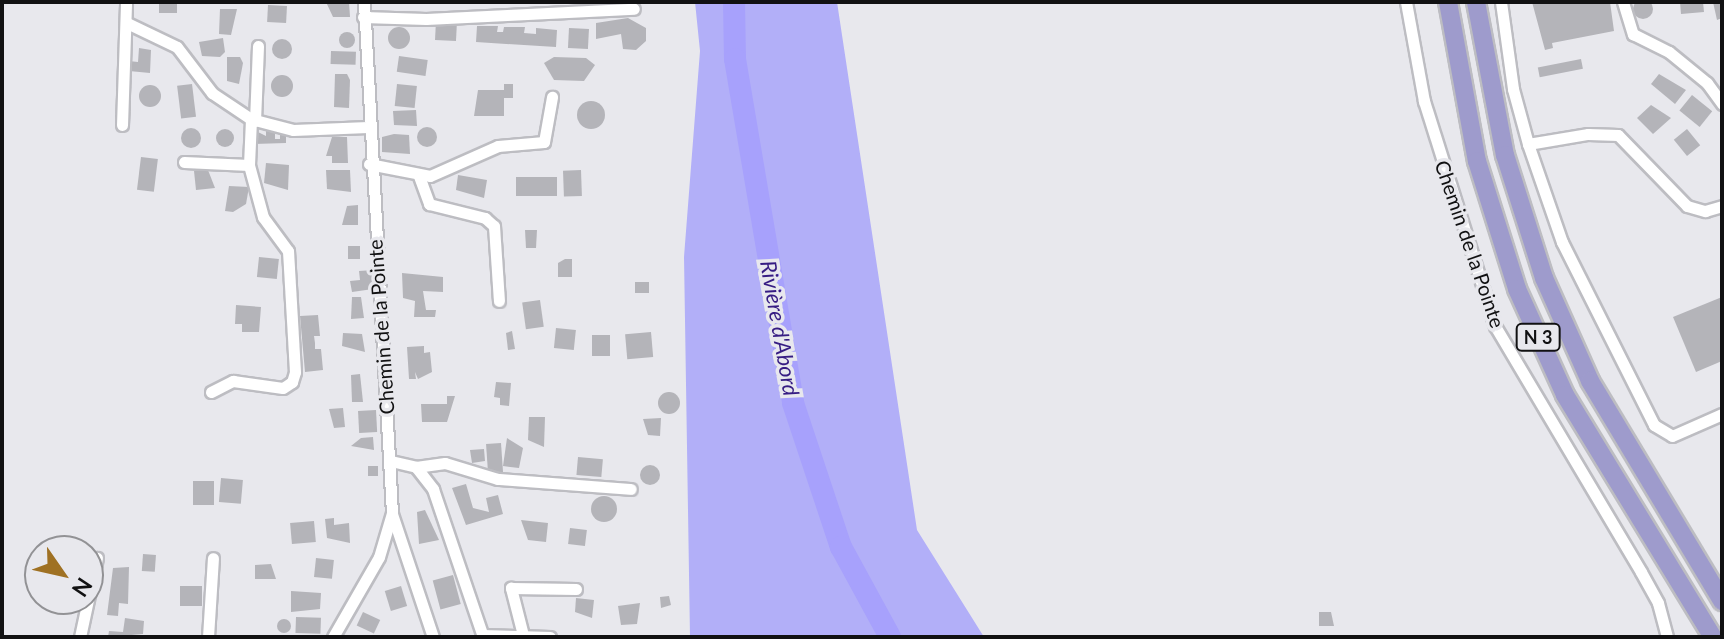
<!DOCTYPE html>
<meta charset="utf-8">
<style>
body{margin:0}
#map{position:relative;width:1724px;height:639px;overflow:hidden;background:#e8e8ed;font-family:Lato,sans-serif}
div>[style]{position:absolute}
.forest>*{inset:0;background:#b2aff8}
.river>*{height:22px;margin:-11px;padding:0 11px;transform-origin:11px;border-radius:11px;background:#a7a1fc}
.building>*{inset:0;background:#b4b4b9;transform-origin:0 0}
.round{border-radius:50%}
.roads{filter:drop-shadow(2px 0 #bdbdc2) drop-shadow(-2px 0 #bdbdc2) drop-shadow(0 2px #bdbdc2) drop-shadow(0 -2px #bdbdc2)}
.minor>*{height:11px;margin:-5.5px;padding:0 5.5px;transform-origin:5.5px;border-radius:5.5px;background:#fff}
.trunk>*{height:18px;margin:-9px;padding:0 9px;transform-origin:9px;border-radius:9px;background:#9e9bcc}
span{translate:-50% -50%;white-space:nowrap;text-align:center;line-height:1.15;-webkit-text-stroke:7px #e8e8ed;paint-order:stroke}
.shield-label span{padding:2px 6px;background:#e8e8ed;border:2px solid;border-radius:6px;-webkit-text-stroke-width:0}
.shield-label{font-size:18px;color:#111112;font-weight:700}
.street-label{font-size:20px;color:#111112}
.water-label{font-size:22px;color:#361c83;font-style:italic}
.frame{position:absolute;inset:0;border:4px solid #111112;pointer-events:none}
.north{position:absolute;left:24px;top:535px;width:80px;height:80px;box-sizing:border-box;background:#e8e8ed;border:2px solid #929295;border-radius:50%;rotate:124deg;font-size:22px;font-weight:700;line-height:32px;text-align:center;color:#111112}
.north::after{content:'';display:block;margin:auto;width:28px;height:36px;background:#9f7123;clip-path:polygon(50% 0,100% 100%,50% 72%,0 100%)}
</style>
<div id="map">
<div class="forest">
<div style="clip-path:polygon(695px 2px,837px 2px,917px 530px,984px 637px,690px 637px,684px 257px,700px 51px)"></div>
</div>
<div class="river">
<div style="left:734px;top:2px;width:57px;rotate:89deg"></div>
<div style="left:735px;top:59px;width:349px;rotate:80.4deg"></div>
<div style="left:793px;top:403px;width:152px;rotate:71.6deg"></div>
<div style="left:841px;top:547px;width:102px;rotate:61.4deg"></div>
</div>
<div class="building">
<div class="round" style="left:1633px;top:-1px;width:20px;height:20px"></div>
<div style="left:159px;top:2px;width:18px;height:11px"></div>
<div style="clip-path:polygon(326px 2px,349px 2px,350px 17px,333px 17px)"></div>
<div style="clip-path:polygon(1532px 2px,1610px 2px,1614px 31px,1552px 43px,1553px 48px,1545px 50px)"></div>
<div style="clip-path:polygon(1680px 2px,1703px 2px,1704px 12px,1681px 14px)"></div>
<div style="clip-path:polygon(1713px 2px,1722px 2px,1722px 18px,1717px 20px)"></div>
<div style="left:268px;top:5px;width:19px;height:17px;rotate:3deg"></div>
<div style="clip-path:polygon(220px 9px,237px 9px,231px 35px,219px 34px)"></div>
<div style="clip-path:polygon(628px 18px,646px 28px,646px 41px,636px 50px,623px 49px,621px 34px,596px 39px,596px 23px)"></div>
<div style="left:436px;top:21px;width:21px;height:19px;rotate:3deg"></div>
<div style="clip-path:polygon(477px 26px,498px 26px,497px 32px,503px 32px,504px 27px,525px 27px,524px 33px,536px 34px,536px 28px,557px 30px,556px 47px,476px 42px)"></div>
<div class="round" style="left:388px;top:27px;width:22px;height:22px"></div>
<div style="left:569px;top:28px;width:20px;height:20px;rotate:3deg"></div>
<div class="round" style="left:339px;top:32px;width:16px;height:16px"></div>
<div style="clip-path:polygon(223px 38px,225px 52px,220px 57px,202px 56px,199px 42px)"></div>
<div class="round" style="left:272px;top:39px;width:20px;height:20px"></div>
<div style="clip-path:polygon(139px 48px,151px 50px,150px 73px,129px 71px,129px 61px,138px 62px)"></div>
<div style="left:331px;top:51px;width:25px;height:13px;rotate:2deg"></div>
<div style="left:399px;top:56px;width:29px;height:16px;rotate:8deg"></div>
<div style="clip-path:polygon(227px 57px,240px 57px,243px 63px,239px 84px,227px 81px)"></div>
<div style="clip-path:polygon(554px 57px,586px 58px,595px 65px,584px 81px,554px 80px,544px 63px)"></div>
<div style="left:1581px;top:59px;width:10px;height:44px;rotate:79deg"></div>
<div style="clip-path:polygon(335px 74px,347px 74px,350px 80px,349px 108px,334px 107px)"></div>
<div style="clip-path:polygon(1659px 74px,1686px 90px,1675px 104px,1651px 84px)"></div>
<div class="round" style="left:271px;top:75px;width:22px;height:22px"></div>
<div style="left:192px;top:84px;width:33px;height:15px;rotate:83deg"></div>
<div style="left:397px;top:84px;width:20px;height:22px;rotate:6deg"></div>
<div style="clip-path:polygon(504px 84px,513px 84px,513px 98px,504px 98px,504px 116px,474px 116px,478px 90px,504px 90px)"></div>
<div class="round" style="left:139px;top:85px;width:22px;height:22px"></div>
<div style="left:1692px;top:95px;width:26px;height:20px;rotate:39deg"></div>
<div class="round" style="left:577px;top:101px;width:28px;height:28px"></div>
<div style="clip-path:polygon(1651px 105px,1671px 118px,1653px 134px,1637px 118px)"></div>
<div style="clip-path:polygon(416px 110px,417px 126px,394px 125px,393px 111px)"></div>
<div class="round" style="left:417px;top:127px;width:20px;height:20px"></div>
<div class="round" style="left:181px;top:128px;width:20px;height:20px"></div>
<div class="round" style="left:216px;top:129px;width:18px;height:18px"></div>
<div style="clip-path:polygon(266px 129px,275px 129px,275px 139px,280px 139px,280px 129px,286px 129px,286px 143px,253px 144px,254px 130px,266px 136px)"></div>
<div style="left:1687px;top:129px;width:21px;height:17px;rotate:51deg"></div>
<div style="clip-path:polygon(394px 134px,409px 135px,410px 154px,382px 152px,382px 137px)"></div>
<div style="clip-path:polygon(332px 137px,347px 137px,348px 163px,332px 163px,332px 156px,326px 156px)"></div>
<div style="left:141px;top:157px;width:17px;height:33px;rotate:7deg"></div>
<div style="clip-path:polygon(266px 163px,289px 165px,288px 190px,264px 183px)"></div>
<div style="clip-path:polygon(208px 170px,215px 188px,196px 190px,194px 171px)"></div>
<div style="clip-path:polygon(326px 170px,350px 170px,351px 192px,327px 189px)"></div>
<div style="left:581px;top:170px;width:26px;height:18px;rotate:88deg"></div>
<div style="clip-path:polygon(458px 175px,487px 180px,484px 198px,456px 190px)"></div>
<div style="left:516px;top:177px;width:41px;height:19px"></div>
<div style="clip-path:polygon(229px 186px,249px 187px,246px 204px,233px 212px,225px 211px)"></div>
<div style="clip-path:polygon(358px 205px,358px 225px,342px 225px,347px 206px)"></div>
<div style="clip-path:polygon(525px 230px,537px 230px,536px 248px,526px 248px)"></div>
<div style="left:348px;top:246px;width:12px;height:13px"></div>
<div style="left:259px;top:257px;width:20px;height:20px;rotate:6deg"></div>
<div style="clip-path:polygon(565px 259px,572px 259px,572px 277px,558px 277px,558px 263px)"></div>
<div style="clip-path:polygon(374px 270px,373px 289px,352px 292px,350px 281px,360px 280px,359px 271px)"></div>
<div style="clip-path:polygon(402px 273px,443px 277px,443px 292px,423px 291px,426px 310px,436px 310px,435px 317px,414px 317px,415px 301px,403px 298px)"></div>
<div style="left:635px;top:282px;width:14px;height:11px"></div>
<div style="clip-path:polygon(352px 297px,361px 297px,364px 318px,351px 319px)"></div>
<div style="clip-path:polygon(1722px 297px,1722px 361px,1696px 372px,1673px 317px)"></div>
<div style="left:540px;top:300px;width:27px;height:18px;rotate:82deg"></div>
<div style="clip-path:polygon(236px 305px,261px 307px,259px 332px,242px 332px,242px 324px,235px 324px)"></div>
<div style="clip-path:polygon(318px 315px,320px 336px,314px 336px,315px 343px,315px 349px,321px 349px,323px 370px,305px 372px,300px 316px)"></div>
<div style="left:556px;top:328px;width:20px;height:20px;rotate:6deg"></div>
<div style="clip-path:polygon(512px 331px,515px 349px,508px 350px,506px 333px)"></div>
<div style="left:651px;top:332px;width:25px;height:26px;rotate:85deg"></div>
<div style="clip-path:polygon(343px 333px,362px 334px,365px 352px,342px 346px)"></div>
<div style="left:592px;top:335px;width:18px;height:21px"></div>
<div style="clip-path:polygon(424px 346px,424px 353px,430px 352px,432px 372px,418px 379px,415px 372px,416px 379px,409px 379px,407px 347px)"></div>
<div style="clip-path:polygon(360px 374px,363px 402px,352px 402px,351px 375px)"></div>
<div style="clip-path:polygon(496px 382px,511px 383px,509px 406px,500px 405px,500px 398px,494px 397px)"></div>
<div class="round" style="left:658px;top:392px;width:22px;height:22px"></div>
<div style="clip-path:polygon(447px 396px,455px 396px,447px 422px,422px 422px,421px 404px,447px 404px)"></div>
<div style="clip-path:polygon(343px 408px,345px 427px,334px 428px,329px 409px)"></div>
<div style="left:376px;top:410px;width:22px;height:18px;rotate:87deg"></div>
<div style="clip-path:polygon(529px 417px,545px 417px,544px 447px,528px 440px)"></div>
<div style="clip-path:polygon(661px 418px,660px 436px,648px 435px,643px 419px)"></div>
<div style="clip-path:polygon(373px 437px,374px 450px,351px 446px,361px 438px)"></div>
<div style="clip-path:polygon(507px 438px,523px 448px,519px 468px,503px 466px)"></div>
<div style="left:501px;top:443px;width:29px;height:15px;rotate:86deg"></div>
<div style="clip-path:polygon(484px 449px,485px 461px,472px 463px,470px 450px)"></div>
<div style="left:578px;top:457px;width:25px;height:18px;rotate:5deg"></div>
<div class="round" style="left:640px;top:465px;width:20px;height:20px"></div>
<div style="left:368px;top:466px;width:10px;height:10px"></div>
<div style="left:221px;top:478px;width:22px;height:24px;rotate:5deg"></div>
<div style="left:214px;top:481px;width:24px;height:21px;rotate:90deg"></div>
<div style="clip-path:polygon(466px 484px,473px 508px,489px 512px,486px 498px,498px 495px,503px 514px,466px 525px,452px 488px)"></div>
<div class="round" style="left:591px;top:496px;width:26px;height:26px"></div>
<div style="clip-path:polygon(425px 510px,439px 540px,419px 544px,417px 512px)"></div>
<div style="clip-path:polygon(334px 518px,334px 525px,349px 523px,350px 543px,327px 538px,325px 519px)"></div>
<div style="clip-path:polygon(521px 520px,548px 523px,546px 542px,528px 540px)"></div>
<div style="left:314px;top:521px;width:21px;height:24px;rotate:85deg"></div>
<div style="left:570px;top:528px;width:17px;height:16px;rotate:7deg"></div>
<div style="left:143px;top:554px;width:13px;height:17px;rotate:4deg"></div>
<div style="left:316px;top:558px;width:18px;height:19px;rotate:6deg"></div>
<div style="clip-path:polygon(271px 564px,276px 579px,255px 579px,255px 565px)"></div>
<div style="clip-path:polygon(129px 567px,128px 604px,119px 603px,118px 616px,107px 615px,113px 568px)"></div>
<div style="left:453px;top:575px;width:30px;height:21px;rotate:75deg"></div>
<div style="left:202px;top:586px;width:20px;height:22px;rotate:90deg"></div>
<div style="left:401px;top:586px;width:21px;height:17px;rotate:73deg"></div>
<div style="clip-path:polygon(291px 591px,321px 593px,320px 609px,291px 612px)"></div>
<div style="clip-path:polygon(669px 596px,671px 605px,661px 608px,660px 597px)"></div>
<div style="clip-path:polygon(576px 598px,594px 600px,592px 618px,575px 612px)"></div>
<div style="clip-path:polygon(640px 603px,637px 624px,621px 625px,618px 606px)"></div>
<div style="left:363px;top:612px;width:19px;height:15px;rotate:25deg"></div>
<div style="clip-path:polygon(1319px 612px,1331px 612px,1334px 626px,1319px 626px)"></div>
<div style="left:296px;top:617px;width:25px;height:16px;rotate:2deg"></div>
<div style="clip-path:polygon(125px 618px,144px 621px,143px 634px,108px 637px,109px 631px,123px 632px)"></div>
<div class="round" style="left:277px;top:619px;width:14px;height:14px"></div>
</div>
<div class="roads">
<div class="minor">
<div style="left:1406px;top:2px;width:101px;rotate:79.7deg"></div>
<div style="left:1424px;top:101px;width:236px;rotate:72.5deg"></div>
<div style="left:1495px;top:326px;width:286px;rotate:59.3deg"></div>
<div style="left:1641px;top:572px;width:35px;rotate:61deg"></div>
<div style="left:1658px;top:603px;width:35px;rotate:75deg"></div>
<div style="left:1501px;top:2px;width:88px;rotate:82.1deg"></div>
<div style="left:1513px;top:89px;width:57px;rotate:74.7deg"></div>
<div style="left:1528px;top:144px;width:61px;rotate:-9.5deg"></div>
<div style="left:1588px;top:134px;width:30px;rotate:2deg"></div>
<div style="left:1618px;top:135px;width:99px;rotate:45.8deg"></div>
<div style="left:1687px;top:206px;width:19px;rotate:16deg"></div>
<div style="left:1705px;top:211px;width:18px;rotate:-16deg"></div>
<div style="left:1623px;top:2px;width:34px;rotate:73deg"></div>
<div style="left:1633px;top:34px;width:40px;rotate:26.6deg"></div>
<div style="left:1669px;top:52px;width:49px;rotate:39.2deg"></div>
<div style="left:1707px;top:83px;width:26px;rotate:54deg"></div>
<div style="left:363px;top:17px;width:63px;rotate:1.8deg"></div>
<div style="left:426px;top:19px;width:208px;rotate:-2.8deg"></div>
<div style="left:127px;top:23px;width:55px;rotate:25.6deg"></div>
<div style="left:177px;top:47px;width:58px;rotate:52.7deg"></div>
<div style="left:212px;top:93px;width:47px;rotate:33.7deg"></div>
<div style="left:251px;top:119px;width:43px;rotate:14.7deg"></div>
<div style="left:293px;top:130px;width:75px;rotate:-2.3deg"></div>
<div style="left:255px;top:121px;width:75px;rotate:-87.7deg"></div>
<div style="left:122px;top:125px;width:123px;rotate:-88.1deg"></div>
<div style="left:1528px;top:144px;width:104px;rotate:70.9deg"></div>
<div style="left:1562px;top:242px;width:205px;rotate:63.3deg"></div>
<div style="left:1654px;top:425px;width:21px;rotate:31deg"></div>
<div style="left:1672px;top:436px;width:55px;rotate:-23.7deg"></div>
<div style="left:184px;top:162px;width:65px;rotate:2.6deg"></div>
<div style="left:249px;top:165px;width:46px;rotate:-87.5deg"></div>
<div style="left:369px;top:164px;width:62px;rotate:11.1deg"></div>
<div style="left:430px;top:176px;width:74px;rotate:-23.8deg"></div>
<div style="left:498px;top:146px;width:46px;rotate:-5deg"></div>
<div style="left:544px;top:142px;width:46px;rotate:-79.9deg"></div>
<div style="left:419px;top:176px;width:30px;rotate:70deg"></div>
<div style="left:429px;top:204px;width:58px;rotate:14deg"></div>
<div style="left:485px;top:218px;width:12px;rotate:42deg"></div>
<div style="left:494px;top:226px;width:75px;rotate:86.2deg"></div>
<div style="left:211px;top:392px;width:25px;rotate:-27deg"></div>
<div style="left:233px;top:381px;width:50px;rotate:8deg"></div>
<div style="left:283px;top:388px;width:11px;rotate:-34deg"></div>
<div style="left:292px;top:382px;width:10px;rotate:-73deg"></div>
<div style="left:295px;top:372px;width:121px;rotate:-93.3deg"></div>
<div style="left:288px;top:251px;width:42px;rotate:-126.3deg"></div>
<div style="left:263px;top:217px;width:54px;rotate:-105.1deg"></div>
<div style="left:391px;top:461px;width:26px;rotate:13deg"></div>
<div style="left:416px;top:467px;width:28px;rotate:52deg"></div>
<div style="left:433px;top:489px;width:156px;rotate:71.3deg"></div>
<div style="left:416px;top:467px;width:29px;rotate:-8deg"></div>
<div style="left:445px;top:463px;width:55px;rotate:16.8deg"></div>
<div style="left:498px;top:479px;width:133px;rotate:4.3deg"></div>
<div style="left:392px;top:514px;width:130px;rotate:71.6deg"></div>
<div style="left:482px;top:635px;width:68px;rotate:1.7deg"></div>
<div style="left:523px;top:635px;width:49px;rotate:-104.3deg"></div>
<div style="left:511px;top:588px;width:65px;rotate:0.9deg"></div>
<div style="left:80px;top:637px;width:81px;rotate:-77.9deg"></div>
<div style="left:208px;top:637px;width:79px;rotate:-86.4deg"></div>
<div style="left:333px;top:637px;width:92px;rotate:-60.1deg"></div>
<div style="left:379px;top:557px;width:46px;rotate:-73.5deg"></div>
<div style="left:392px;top:513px;width:512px;rotate:-93.14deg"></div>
</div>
<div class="trunk">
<div style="left:1448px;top:2px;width:162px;rotate:79.7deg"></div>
<div style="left:1477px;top:161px;width:134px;rotate:72.6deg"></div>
<div style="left:1517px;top:289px;width:116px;rotate:65.6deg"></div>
<div style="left:1565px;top:395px;width:284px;rotate:58.6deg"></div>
<div style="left:1476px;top:2px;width:156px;rotate:79.3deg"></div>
<div style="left:1505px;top:155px;width:129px;rotate:72.4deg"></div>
<div style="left:1544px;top:278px;width:113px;rotate:65.9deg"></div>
<div style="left:1590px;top:381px;width:257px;rotate:59deg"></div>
</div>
</div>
<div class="shield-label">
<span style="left:1538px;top:337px">N 3</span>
</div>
<div class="street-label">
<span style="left:1470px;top:244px;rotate:71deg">Chemin de la Pointe</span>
<span style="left:381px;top:327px;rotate:-94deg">Chemin de la Pointe</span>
</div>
<div class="water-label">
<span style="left:780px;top:328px;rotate:80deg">Rivière d'Abord</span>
</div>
<div class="frame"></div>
<div class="north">N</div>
</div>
